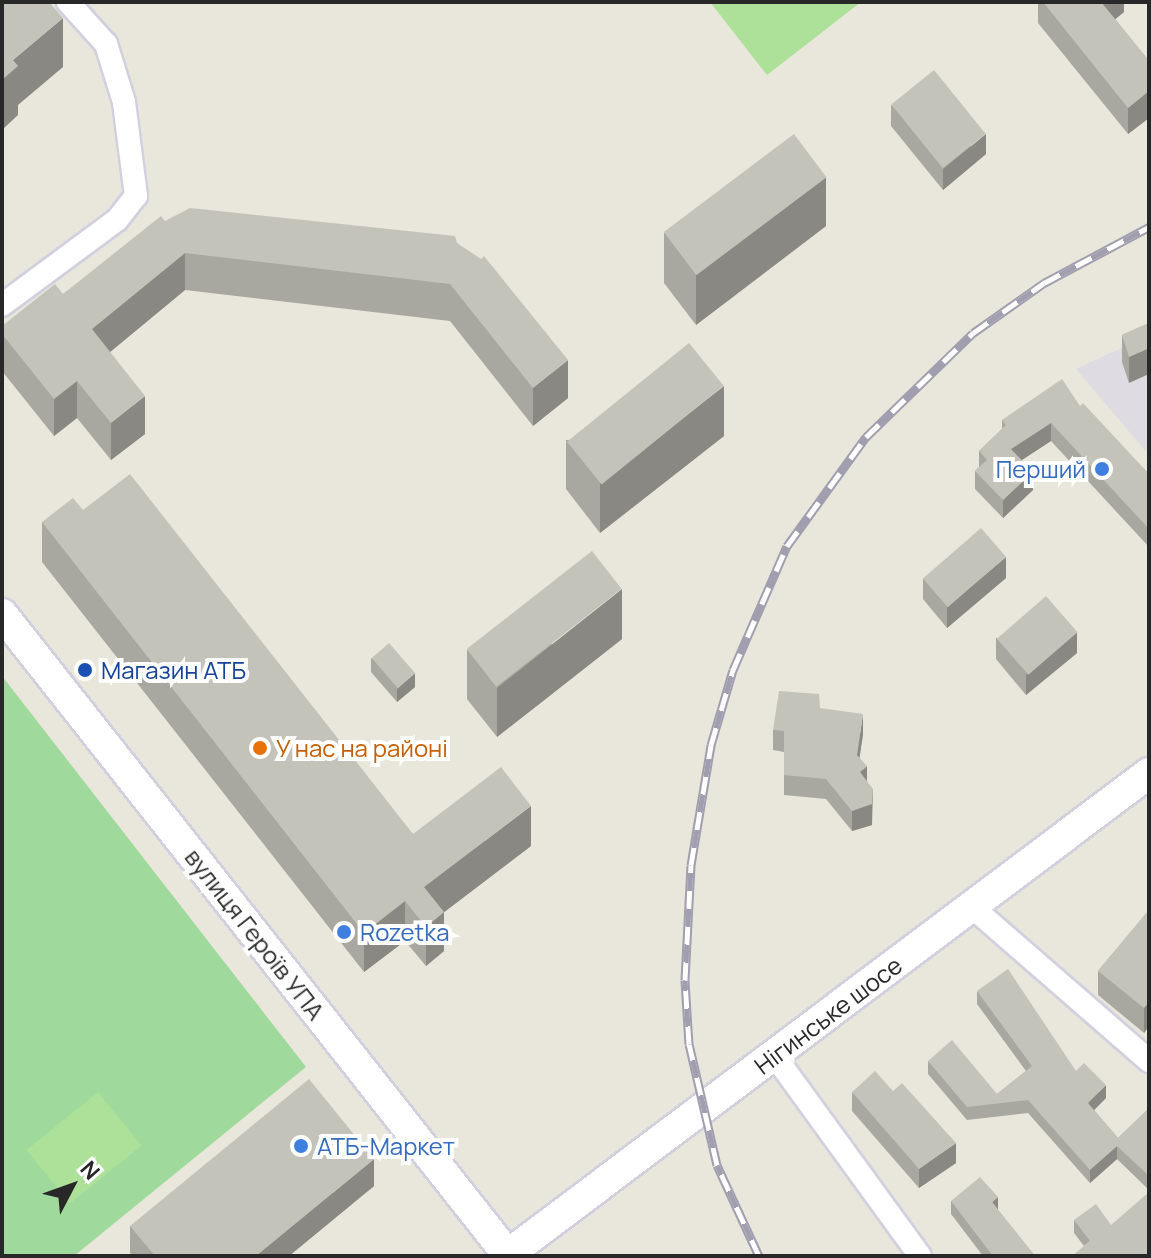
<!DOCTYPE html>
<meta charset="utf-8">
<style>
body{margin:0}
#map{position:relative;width:1151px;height:1258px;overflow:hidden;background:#e9e7db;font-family:Manrope,sans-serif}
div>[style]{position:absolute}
.industrial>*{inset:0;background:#dfdbe2}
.green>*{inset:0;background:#9fda9c}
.pitch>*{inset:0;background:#ade099;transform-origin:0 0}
.roads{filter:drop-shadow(2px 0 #d2d0df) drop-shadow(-2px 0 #d2d0df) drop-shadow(0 2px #d2d0df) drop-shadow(0 -2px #d2d0df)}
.street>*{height:22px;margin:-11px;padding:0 11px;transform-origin:11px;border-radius:11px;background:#fff}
.secondary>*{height:30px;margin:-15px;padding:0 15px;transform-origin:15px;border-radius:15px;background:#fff}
.rail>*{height:9px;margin-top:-4.5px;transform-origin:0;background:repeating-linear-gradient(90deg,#fff 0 18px,#a19eb0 0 36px);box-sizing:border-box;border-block:2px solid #a19eb0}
.wall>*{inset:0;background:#a9a8a0}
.shaded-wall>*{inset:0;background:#898882;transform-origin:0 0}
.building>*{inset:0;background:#c4c3ba;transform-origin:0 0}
.dots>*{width:22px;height:22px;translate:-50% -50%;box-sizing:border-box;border:4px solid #fff;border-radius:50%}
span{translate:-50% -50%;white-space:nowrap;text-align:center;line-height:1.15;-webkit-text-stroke:8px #fff;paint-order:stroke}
.shop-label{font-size:24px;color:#366cbe}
.right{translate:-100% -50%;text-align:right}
.left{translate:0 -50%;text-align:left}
.transit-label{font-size:24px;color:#164399}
.food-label{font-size:24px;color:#c56008}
.street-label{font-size:24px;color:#282828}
.frame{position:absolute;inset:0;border:4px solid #282828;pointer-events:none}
.north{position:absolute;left:32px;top:1146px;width:80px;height:80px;-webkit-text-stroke:6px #fff;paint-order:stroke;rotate:49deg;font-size:22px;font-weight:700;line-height:32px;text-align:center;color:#282828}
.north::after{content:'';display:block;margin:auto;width:28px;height:36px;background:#282828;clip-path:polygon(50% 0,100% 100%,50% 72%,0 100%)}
</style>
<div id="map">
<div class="industrial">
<div style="clip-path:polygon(1149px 335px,1149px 455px,1076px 369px)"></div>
</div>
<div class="green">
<div style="clip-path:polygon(2px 676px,306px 1067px,74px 1256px,2px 1256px)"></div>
</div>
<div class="pitch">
<div style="clip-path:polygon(710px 2px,861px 2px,767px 75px)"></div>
<div style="left:98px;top:1092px;width:69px;height:92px;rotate:51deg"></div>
</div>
<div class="roads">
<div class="street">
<div style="left:2px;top:305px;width:143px;rotate:-36.5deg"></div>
<div style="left:117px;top:220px;width:31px;rotate:-52deg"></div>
<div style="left:136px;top:196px;width:95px;rotate:-97.3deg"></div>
<div style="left:124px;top:102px;width:61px;rotate:-107.2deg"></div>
<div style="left:106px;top:44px;width:57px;rotate:-132.1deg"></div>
<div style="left:972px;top:907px;width:235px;rotate:41deg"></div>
<div style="left:774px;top:1055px;width:248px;rotate:54deg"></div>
</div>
<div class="secondary">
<div style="left:2px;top:614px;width:817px;rotate:51.71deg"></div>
<div style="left:506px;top:1256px;width:804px;rotate:-36.91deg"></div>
</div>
</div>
<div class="rail">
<div style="left:759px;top:1256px;width:100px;rotate:-114.8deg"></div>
<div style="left:717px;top:1165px;width:124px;rotate:-103deg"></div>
<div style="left:689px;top:1044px;width:64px;rotate:-93.6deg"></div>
<div style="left:685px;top:980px;width:115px;rotate:-87deg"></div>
<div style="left:691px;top:865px;width:122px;rotate:-80.5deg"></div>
<div style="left:711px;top:745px;width:78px;rotate:-73.7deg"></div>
<div style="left:733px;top:670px;width:135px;rotate:-66.5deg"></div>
<div style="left:787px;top:546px;width:135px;rotate:-54.1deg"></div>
<div style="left:866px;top:437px;width:149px;rotate:-44.2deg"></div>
<div style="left:973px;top:333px;width:87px;rotate:-35.2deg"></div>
<div style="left:1044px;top:283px;width:119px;rotate:-28.1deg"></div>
</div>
<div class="wall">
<div style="clip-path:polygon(1038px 2px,1124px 2px,1124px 12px,1115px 19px,1149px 61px,1149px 118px,1128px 134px,1038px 23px)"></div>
<div style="clip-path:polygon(891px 105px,986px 154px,943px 190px,891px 126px)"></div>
<div style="clip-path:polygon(165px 221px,457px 243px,568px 398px,533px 426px,450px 321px,185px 290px,110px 352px,145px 434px,111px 460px,77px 418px,54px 436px,2px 371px,2px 326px,63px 294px)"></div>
<div style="clip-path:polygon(826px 226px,696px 325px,664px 283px,664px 233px)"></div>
<div style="clip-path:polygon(1149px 323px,1129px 383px,1122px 362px,1122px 335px)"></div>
<div style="clip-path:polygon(1080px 406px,1149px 474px,1149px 547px,1051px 441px,1022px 460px,1033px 490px,1003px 518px,975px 489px,975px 471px,979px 467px,979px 451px,1002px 429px,1002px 420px)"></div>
<div style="clip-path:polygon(724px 436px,600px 533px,566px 489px,566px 440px)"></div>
<div style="clip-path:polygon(83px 510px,413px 834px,531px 846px,444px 912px,444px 951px,426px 966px,405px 941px,364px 972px,42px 562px,42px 522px)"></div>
<div style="clip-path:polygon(923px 578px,1006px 578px,947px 628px,923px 599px)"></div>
<div style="clip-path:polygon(996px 638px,1077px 653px,1026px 695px,996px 659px)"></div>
<div style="clip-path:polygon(622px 639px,497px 737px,467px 699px,467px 650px)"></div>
<div style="clip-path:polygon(371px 658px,415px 687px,397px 702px,371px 672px)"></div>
<div style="clip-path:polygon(820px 708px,863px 734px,859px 758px,867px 781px,872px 825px,852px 831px,826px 799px,784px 795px,784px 752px,773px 750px,773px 730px)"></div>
<div style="clip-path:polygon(1149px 910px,1149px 1026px,1144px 1033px,1098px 995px,1098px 971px)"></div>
<div style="clip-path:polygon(977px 991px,1076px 1071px,1106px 1098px,1094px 1110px,1118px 1138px,1149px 1108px,1149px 1190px,1117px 1159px,1090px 1183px,1028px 1113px,967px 1120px,928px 1074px,928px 1061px,997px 1094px,1026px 1071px,977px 1004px)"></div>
<div style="clip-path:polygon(852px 1092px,956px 1163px,919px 1188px,852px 1111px)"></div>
<div style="clip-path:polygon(374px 1186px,289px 1256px,133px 1256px,130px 1253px,130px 1226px)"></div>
<div style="clip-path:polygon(951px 1201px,998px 1210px,1035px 1256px,983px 1256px,951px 1214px)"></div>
<div style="clip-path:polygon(1074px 1220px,1111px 1225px,1084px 1246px,1074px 1233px)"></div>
</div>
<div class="shaded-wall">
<div style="clip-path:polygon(1104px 2px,1124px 2px,1124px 12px,1102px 30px,1102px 3px)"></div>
<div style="clip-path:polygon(63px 18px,63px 67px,18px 105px,18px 115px,2px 130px,2px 80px,13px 60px)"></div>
<div style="clip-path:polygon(1149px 91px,1149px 118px,1128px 134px,1128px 108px)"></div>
<div style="clip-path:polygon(986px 134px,986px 154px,943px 190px,943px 169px)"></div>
<div style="clip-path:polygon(826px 177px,826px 226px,696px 325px,696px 275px)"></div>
<div style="left:3px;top:184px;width:50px;height:1px;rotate:90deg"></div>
<div style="clip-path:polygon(185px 253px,185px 290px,92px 367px,92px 329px)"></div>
<div style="clip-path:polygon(1149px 348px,1149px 374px,1129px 383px,1129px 357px)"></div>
<div style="clip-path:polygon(568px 360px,568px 398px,533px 426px,533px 388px)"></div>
<div style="clip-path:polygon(77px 381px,77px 418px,54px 436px,54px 399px)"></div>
<div style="clip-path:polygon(724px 386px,724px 436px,600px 533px,600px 483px)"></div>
<div style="clip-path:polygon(145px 396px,145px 434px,111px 460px,111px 423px)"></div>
<div style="clip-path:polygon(1051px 423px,1051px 441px,1011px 467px,1011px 449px)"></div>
<div style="clip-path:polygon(1033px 472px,1033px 490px,1003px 518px,1003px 500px)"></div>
<div style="clip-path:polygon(1006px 557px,1006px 578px,947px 628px,947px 607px)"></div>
<div style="clip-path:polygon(622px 589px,622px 639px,497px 737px,497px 688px)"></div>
<div style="clip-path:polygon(1077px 632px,1077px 653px,1026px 695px,1026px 675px)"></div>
<div style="clip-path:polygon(415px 673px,415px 687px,397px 702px,397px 689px)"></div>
<div style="clip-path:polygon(863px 714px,863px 734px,857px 776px,857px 755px)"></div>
<div style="clip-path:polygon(867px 766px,867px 786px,860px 772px)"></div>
<div style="clip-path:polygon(873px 789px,872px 825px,852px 831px,852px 811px)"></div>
<div style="clip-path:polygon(531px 806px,531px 846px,426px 926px,424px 887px)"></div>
<div style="clip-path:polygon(405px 901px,405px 941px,364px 972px,364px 933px)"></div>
<div style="clip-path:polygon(444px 912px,444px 951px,426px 966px,426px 927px)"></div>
<div style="clip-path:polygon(1149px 1002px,1149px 1026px,1144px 1033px,1144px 1008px)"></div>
<div style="clip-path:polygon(1106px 1085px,1106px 1098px,1088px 1116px,1088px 1103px)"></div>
<div style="clip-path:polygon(956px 1143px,956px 1163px,919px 1188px,919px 1169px)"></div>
<div style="clip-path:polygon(1117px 1146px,1117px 1159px,1090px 1183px,1090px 1170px)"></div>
<div style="clip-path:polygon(374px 1159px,374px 1186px,289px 1256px,256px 1256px)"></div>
<div style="clip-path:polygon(998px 1197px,998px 1210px,992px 1202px)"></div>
</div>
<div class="building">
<div style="clip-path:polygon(2px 2px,49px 2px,63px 18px,13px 60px,18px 66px,2px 80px)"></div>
<div style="clip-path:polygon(1043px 2px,1104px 2px,1102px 3px,1149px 61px,1149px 91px,1128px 108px)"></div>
<div style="left:934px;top:70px;width:82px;height:55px;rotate:51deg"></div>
<div style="left:794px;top:134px;width:54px;height:163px;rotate:53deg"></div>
<div style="clip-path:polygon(190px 208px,455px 236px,457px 243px,481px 259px,484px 256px,568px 360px,533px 388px,450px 284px,185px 253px,92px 329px,145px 396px,111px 423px,77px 381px,54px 399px,2px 334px,2px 326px,55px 284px,63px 294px,161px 216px,165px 221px)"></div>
<div style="clip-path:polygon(1149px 323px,1149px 348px,1129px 357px,1122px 335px)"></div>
<div style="left:689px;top:343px;width:55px;height:157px;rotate:51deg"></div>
<div style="clip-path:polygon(1062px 379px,1080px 406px,1083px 403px,1149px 474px,1149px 529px,1051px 423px,1011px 449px,1033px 472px,1003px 500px,975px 471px,987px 460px,979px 451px,1006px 425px,1002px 420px)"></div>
<div style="clip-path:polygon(130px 474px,413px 834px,501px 767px,531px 806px,424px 887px,444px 912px,426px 927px,405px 901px,364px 933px,42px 522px,73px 498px,83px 510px)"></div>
<div style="left:981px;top:528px;width:38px;height:77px;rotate:49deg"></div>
<div style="left:592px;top:551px;width:48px;height:159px;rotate:52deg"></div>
<div style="left:1046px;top:596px;width:48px;height:65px;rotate:49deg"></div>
<div style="left:389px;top:643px;width:40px;height:23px;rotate:49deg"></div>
<div style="clip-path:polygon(779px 691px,819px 694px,820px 708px,863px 714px,857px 755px,867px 766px,860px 772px,873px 789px,872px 804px,852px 811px,826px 779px,784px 775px,784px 731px,773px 730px)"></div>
<div style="clip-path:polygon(1149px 910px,1149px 1002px,1144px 1008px,1098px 971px)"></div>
<div style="clip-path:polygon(1008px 969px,1076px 1071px,1084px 1063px,1106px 1085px,1088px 1103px,1118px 1138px,1149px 1108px,1149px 1176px,1117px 1146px,1090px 1170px,1028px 1100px,967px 1107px,928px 1061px,952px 1040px,997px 1094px,1032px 1066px,977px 991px)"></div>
<div style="clip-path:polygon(875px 1071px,893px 1091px,902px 1083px,956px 1143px,919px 1169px,852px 1092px)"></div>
<div style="clip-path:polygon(309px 1079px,374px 1159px,256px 1256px,155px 1256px,130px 1226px)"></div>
<div style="clip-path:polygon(980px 1177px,998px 1197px,992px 1202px,1035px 1256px,993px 1256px,951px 1201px)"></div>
<div style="clip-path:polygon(1149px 1192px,1149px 1256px,1072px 1256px,1090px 1241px,1074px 1220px,1096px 1204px,1111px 1225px)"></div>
</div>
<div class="dots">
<div style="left:1102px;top:469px;background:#3f7fe0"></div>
<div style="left:85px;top:670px;background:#1a4fb4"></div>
<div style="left:260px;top:748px;background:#e8710a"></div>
<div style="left:344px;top:932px;background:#3f7fe0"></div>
<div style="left:301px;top:1146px;background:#3f7fe0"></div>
</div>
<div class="shop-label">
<span class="right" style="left:1086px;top:469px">Перший</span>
<span class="left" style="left:360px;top:932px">Rozetka</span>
<span class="left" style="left:317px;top:1146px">АТБ-Маркет</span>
</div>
<div class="transit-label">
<span class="left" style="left:101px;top:670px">Магазин АТБ</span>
</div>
<div class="food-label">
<span class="left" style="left:276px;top:748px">У нас на районі</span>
</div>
<div class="street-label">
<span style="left:255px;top:934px;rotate:52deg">вулиця Героїв УПА</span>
<span style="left:828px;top:1015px;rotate:-37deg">Нігинське шосе</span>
</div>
<div class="frame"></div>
<div class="north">N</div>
</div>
